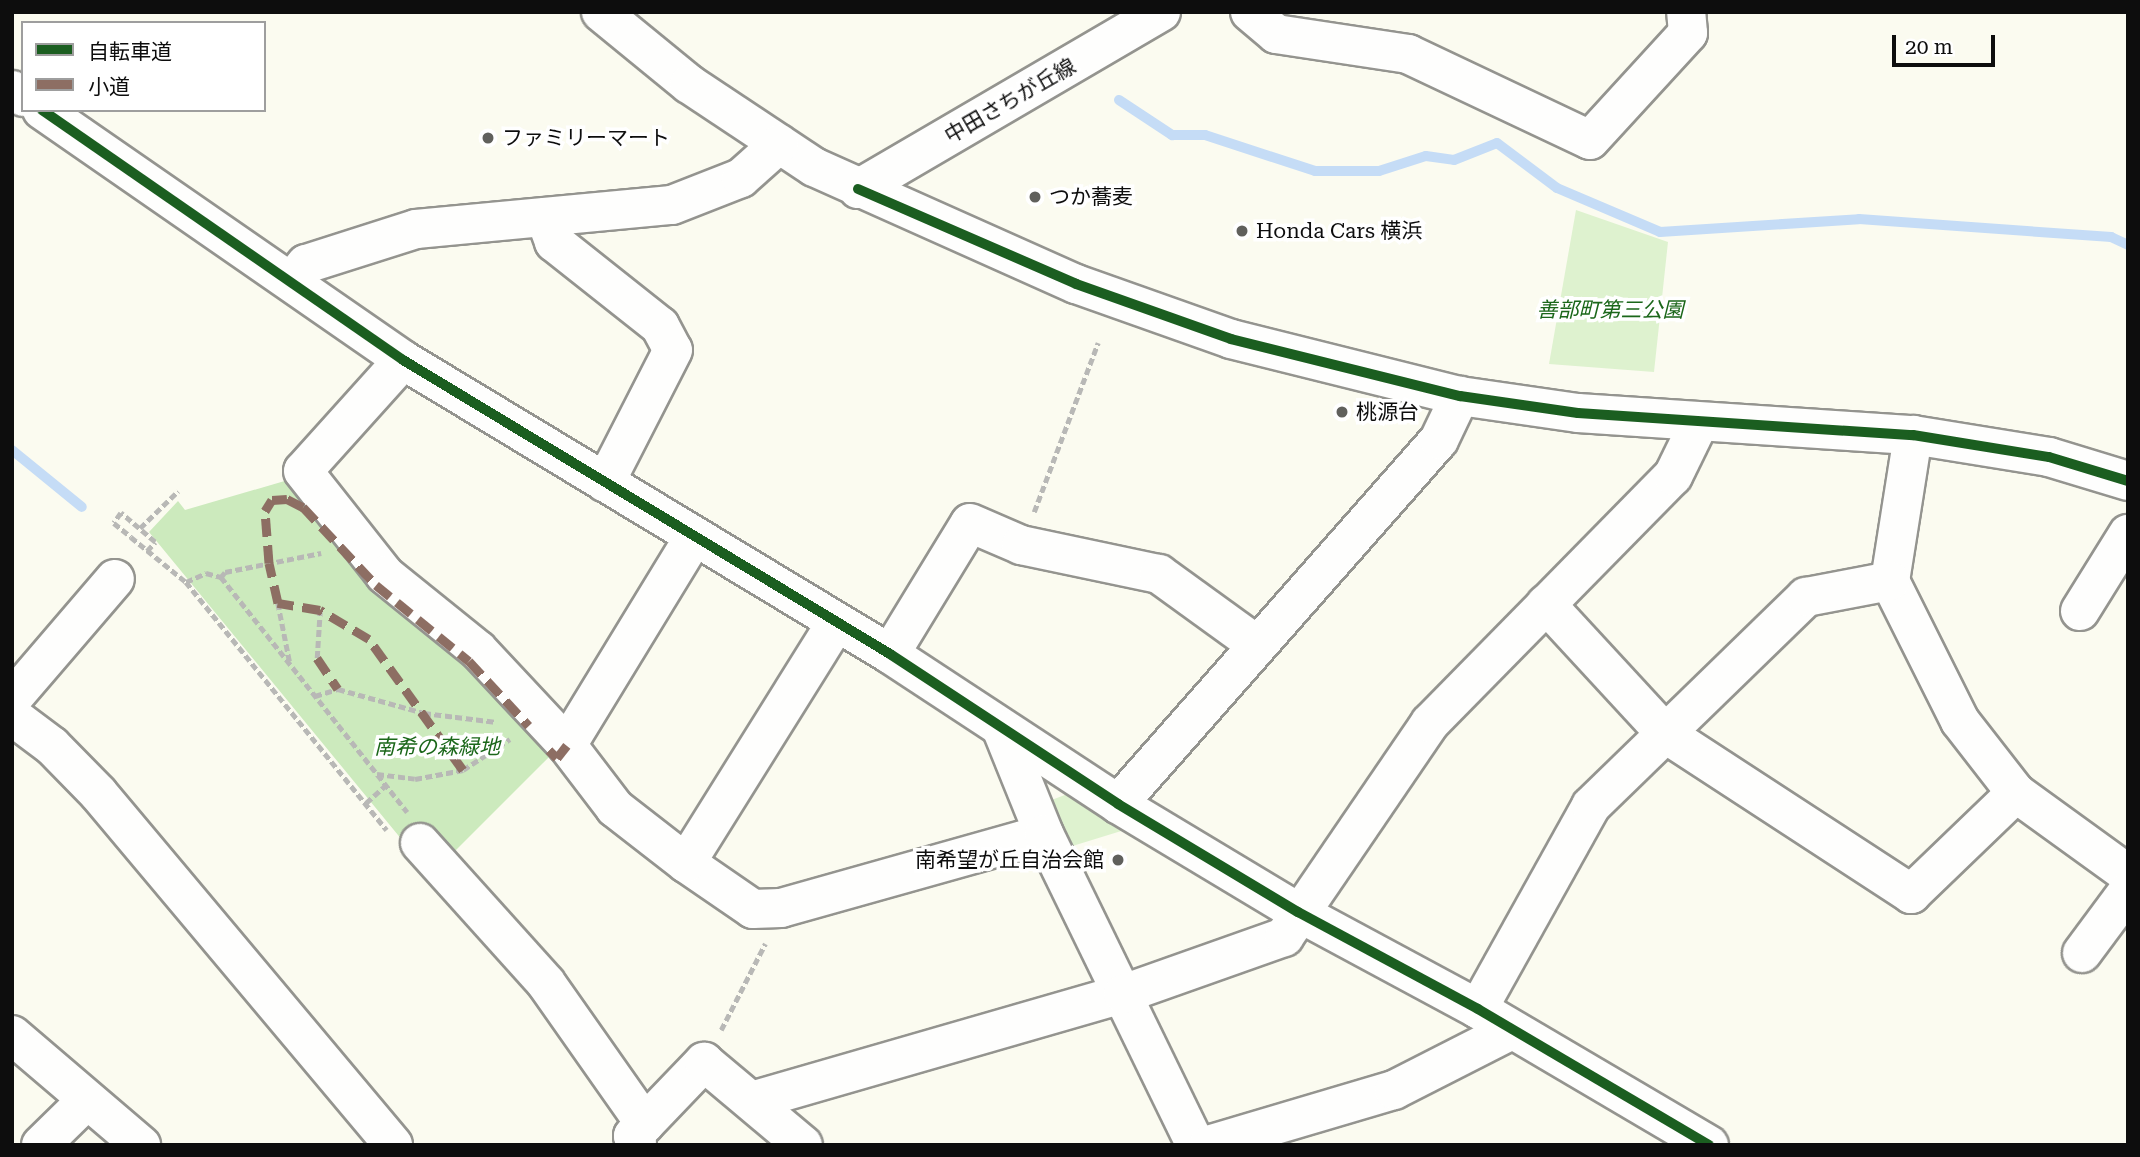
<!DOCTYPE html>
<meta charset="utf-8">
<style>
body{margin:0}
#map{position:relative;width:2140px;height:1157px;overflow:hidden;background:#fbfbf0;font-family:"Roboto Serif","Noto Sans JP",serif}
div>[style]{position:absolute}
.green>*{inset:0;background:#def2cf}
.forest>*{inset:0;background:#cceabd}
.stream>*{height:10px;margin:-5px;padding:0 5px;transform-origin:5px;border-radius:5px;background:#c5dcf6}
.path>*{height:4.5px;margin-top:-2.25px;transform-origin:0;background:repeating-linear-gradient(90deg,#b8b8b6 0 7px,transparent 0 10.5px)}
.roads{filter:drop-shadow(2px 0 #94948f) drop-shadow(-2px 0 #94948f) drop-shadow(0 2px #94948f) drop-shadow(0 -2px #94948f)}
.minor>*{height:38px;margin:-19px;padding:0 19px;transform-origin:19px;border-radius:19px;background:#fefefd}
.quiet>*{height:9px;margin-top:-4.5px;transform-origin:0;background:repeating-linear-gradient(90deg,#8d6e63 0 18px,transparent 0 27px)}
.cycleway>*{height:10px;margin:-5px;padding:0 5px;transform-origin:5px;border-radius:5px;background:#1b5e20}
.dots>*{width:19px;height:19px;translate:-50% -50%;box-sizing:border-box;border:4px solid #fff;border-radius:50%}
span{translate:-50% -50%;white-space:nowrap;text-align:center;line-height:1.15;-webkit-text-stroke:7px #fff;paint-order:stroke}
.street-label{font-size:21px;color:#0d0d0d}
.poi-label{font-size:21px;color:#0d0d0d}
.left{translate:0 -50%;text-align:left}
.right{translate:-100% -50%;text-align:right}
.park-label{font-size:21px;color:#1b671a;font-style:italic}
.frame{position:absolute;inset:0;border:14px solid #0d0d0d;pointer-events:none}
.legend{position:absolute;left:21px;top:21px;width:245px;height:91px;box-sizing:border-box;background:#fff;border:2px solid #9e9e9e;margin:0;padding:9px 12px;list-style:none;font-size:21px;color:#0d0d0d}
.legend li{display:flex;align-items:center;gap:14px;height:35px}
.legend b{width:35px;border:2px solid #9e9e9e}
.scale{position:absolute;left:1892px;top:35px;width:103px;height:32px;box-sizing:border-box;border:4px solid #0d0d0d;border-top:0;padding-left:9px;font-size:21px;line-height:24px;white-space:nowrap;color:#0d0d0d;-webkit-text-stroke:5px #fff;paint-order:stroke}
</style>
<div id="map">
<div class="green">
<div style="clip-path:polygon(1576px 210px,1668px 242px,1654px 372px,1549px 364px)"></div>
<div style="clip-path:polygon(1073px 792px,1131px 828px,1066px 848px,1046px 802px)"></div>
</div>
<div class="forest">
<div style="clip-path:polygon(288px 480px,556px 750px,452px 854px,407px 846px,149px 532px,178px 501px,185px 510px)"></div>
</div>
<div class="stream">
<div style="left:1119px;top:100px;width:64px;rotate:33.4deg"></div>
<div style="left:1172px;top:135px;width:33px"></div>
<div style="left:1205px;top:135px;width:116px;rotate:18.1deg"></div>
<div style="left:1315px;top:171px;width:64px"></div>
<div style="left:1379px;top:171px;width:49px;rotate:-17.7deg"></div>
<div style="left:1426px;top:156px;width:28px;rotate:8deg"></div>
<div style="left:1454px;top:160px;width:46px;rotate:-21.6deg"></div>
<div style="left:1497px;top:143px;width:75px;rotate:36.9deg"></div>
<div style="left:1557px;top:188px;width:112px;rotate:23.1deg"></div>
<div style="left:1660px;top:232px;width:199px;rotate:-3.7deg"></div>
<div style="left:1859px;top:219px;width:253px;rotate:4.1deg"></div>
<div style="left:2111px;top:237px;width:19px;rotate:25deg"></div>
<div style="left:12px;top:450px;width:90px;rotate:39.2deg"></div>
</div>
<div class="path">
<div style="left:1034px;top:512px;width:181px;rotate:-69.3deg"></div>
<div style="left:140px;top:528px;width:53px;rotate:-44.2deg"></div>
<div style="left:147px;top:551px;width:12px;rotate:-48deg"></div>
<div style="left:155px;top:542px;width:45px;rotate:-139.5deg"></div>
<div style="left:121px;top:513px;width:12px;rotate:125deg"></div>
<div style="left:114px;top:523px;width:22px;rotate:39deg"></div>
<div style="left:131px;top:537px;width:71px;rotate:39.3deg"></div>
<div style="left:186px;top:582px;width:319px;rotate:51deg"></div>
<div style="left:221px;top:577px;width:6px;rotate:-51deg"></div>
<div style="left:225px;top:572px;width:98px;rotate:-11.2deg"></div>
<div style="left:186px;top:582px;width:22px;rotate:-24deg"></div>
<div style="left:206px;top:573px;width:16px;rotate:15deg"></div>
<div style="left:221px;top:577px;width:300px;rotate:51.6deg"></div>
<div style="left:278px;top:603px;width:61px;rotate:78.7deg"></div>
<div style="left:317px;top:658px;width:48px;rotate:-86.4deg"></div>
<div style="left:315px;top:696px;width:24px;rotate:-17deg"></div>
<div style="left:338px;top:689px;width:89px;rotate:15.6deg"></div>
<div style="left:424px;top:713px;width:73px;rotate:7.1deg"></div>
<div style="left:377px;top:774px;width:38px;rotate:7deg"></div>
<div style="left:415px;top:779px;width:49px;rotate:-10.6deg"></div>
<div style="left:463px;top:770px;width:56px;rotate:-33.4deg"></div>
<div style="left:366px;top:803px;width:27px;rotate:-42deg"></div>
<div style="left:721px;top:1030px;width:97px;rotate:-62.9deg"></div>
</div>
<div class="roads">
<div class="minor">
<div style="left:601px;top:12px;width:114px;rotate:39.3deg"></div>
<div style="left:689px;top:84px;width:150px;rotate:33.6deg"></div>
<div style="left:814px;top:167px;width:287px;rotate:24.1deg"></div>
<div style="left:1076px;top:284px;width:164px;rotate:19.5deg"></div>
<div style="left:1231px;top:339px;width:236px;rotate:14deg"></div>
<div style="left:1460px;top:396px;width:119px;rotate:8.2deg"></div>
<div style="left:1578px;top:413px;width:336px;rotate:3.8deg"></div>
<div style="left:1913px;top:435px;width:138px;rotate:9.2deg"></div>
<div style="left:2049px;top:457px;width:83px;rotate:16.9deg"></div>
<div style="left:1250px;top:12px;width:34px;rotate:40deg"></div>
<div style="left:1276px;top:34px;width:134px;rotate:8.6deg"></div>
<div style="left:1408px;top:54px;width:201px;rotate:25.3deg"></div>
<div style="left:1590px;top:140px;width:145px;rotate:-47.5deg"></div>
<div style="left:1688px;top:33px;width:21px;rotate:-95deg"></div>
<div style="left:12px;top:90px;width:13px;rotate:32deg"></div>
<div style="left:42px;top:110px;width:439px;rotate:34.7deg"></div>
<div style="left:403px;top:360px;width:569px;rotate:31.12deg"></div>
<div style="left:890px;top:654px;width:273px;rotate:33.3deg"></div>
<div style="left:1118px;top:804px;width:210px;rotate:31deg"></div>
<div style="left:1298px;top:912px;width:204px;rotate:28.3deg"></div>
<div style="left:1478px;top:1009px;width:268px;rotate:30.5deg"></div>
<div style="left:858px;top:189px;width:351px;rotate:-30.3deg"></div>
<div style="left:545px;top:217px;width:27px;rotate:70deg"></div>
<div style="left:554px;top:242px;width:135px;rotate:38.4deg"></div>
<div style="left:660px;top:326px;width:27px;rotate:62deg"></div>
<div style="left:673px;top:350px;width:149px;rotate:117.1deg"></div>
<div style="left:292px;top:281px;width:22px;rotate:-51deg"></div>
<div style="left:306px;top:264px;width:115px;rotate:-17.7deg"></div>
<div style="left:416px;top:229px;width:257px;rotate:-5.4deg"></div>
<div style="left:672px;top:205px;width:74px;rotate:-21.4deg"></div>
<div style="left:741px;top:178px;width:51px;rotate:-41.8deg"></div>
<div style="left:403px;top:360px;width:149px;rotate:132deg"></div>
<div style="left:303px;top:471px;width:132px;rotate:51.7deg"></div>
<div style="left:385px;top:575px;width:119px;rotate:38.9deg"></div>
<div style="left:478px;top:650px;width:130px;rotate:46.9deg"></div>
<div style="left:567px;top:745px;width:79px;rotate:52.7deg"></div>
<div style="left:615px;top:808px;width:90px;rotate:37.8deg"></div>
<div style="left:686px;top:863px;width:81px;rotate:34.5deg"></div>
<div style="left:753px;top:909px;width:28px;rotate:-2deg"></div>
<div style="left:781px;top:908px;width:273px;rotate:-15.7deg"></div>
<div style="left:1546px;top:604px;width:177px;rotate:47.3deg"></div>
<div style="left:1666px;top:734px;width:293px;rotate:33.1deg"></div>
<div style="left:1911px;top:894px;width:146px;rotate:-43.9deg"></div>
<div style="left:2016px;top:793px;width:91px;rotate:-127.9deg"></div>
<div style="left:1960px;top:721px;width:157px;rotate:-116.6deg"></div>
<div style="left:1890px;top:581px;width:148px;rotate:-81deg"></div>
<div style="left:2080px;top:611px;width:91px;rotate:-58.1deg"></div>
<div style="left:890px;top:654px;width:153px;rotate:-58.6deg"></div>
<div style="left:970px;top:523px;width:56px;rotate:23.3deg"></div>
<div style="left:1021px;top:545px;width:141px;rotate:11.9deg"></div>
<div style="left:1159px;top:574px;width:121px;rotate:35.9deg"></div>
<div style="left:12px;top:699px;width:158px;rotate:-49.4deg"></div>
<div style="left:12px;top:716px;width:50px;rotate:36.9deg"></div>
<div style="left:52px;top:746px;width:66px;rotate:45.6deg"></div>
<div style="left:98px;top:793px;width:459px;rotate:50deg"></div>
<div style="left:1002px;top:730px;width:112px;rotate:68deg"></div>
<div style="left:1044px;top:834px;width:346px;rotate:64deg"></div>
<div style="left:567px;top:745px;width:244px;rotate:-58.6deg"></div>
<div style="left:2016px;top:793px;width:138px;rotate:35.9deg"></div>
<div style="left:1118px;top:804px;width:485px;rotate:-48.6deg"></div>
<div style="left:1439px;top:440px;width:49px;rotate:-64.5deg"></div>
<div style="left:420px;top:843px;width:188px;rotate:48deg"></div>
<div style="left:546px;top:983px;width:172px;rotate:54.9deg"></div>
<div style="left:686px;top:863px;width:283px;rotate:-58deg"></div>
<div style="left:2082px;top:953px;width:77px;rotate:-53.4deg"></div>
<div style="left:1478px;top:1009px;width:232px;rotate:-60.9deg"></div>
<div style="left:1591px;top:806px;width:300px;rotate:-44.2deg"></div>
<div style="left:1806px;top:597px;width:86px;rotate:-10.8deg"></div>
<div style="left:12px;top:1035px;width:170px;rotate:40.5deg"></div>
<div style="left:755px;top:1100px;width:383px;rotate:-16.1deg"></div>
<div style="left:1123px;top:994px;width:171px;rotate:-19.5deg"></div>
<div style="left:1284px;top:937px;width:259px;rotate:-55.7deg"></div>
<div style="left:1430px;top:723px;width:346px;rotate:-45.5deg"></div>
<div style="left:1673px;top:476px;width:59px;rotate:-63.9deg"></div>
<div style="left:637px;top:1143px;width:8px;rotate:-120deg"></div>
<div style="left:633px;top:1136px;width:103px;rotate:-46.2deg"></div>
<div style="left:704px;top:1062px;width:129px;rotate:40deg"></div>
<div style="left:41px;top:1145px;width:64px;rotate:-44.4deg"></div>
<div style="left:1208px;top:1145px;width:194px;rotate:-16.5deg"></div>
<div style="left:1394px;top:1090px;width:130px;rotate:-27deg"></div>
</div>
</div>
<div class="quiet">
<div style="left:317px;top:658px;width:37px;rotate:56deg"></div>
<div style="left:549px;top:750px;width:11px;rotate:45deg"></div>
<div style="left:557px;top:758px;width:16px;rotate:-52deg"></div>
<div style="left:463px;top:770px;width:161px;rotate:-125.7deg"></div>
<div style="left:369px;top:639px;width:57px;rotate:-149.4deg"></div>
<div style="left:320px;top:610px;width:43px;rotate:-170.5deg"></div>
<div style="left:278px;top:603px;width:41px;rotate:-102.7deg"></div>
<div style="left:269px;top:563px;width:52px;rotate:-94.4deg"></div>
<div style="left:265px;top:511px;width:13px;rotate:-58deg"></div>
<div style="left:272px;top:500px;width:15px;rotate:-4deg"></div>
<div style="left:287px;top:499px;width:18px;rotate:27deg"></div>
<div style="left:303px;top:507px;width:107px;rotate:46.9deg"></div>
<div style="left:376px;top:585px;width:120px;rotate:39.3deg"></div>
<div style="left:469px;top:661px;width:88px;rotate:47.3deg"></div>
</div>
<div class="cycleway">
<div style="left:42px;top:110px;width:439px;rotate:34.7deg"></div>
<div style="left:403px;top:360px;width:569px;rotate:31.12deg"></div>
<div style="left:890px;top:654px;width:273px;rotate:33.3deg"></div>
<div style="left:1118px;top:804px;width:210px;rotate:31deg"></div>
<div style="left:1298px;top:912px;width:204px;rotate:28.3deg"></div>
<div style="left:1478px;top:1009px;width:268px;rotate:30.5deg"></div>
<div style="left:858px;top:189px;width:238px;rotate:23.5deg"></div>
<div style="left:1076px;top:284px;width:164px;rotate:19.5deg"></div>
<div style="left:1231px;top:339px;width:236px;rotate:14deg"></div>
<div style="left:1460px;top:396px;width:119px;rotate:8.2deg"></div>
<div style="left:1578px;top:413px;width:336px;rotate:3.8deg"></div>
<div style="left:1913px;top:435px;width:138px;rotate:9.2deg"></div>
<div style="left:2049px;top:457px;width:83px;rotate:16.9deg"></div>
</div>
<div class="dots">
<div style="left:488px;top:138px;background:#60605c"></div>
<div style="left:1035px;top:197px;background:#60605c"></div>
<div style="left:1242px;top:231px;background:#60605c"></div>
<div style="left:1342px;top:412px;background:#60605c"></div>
<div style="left:1118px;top:860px;background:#60605c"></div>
</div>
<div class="street-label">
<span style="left:1010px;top:101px;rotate:-30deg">中田さちが丘線</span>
</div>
<div class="poi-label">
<span class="left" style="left:502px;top:138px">ファミリーマート</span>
<span class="left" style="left:1049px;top:197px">つか蕎麦</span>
<span class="left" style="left:1256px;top:231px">Honda Cars 横浜</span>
<span class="left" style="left:1356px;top:412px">桃源台</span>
<span class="right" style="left:1104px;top:860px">南希望が丘自治会館</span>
</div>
<div class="park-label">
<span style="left:1610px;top:310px">善部町第三公園</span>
<span style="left:437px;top:747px">南希の森緑地</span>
</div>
<div class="frame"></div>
<ul class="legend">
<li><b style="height:9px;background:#1b5e20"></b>自転車道</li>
<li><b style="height:9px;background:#8d6e63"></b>小道</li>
</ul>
<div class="scale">20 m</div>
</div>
